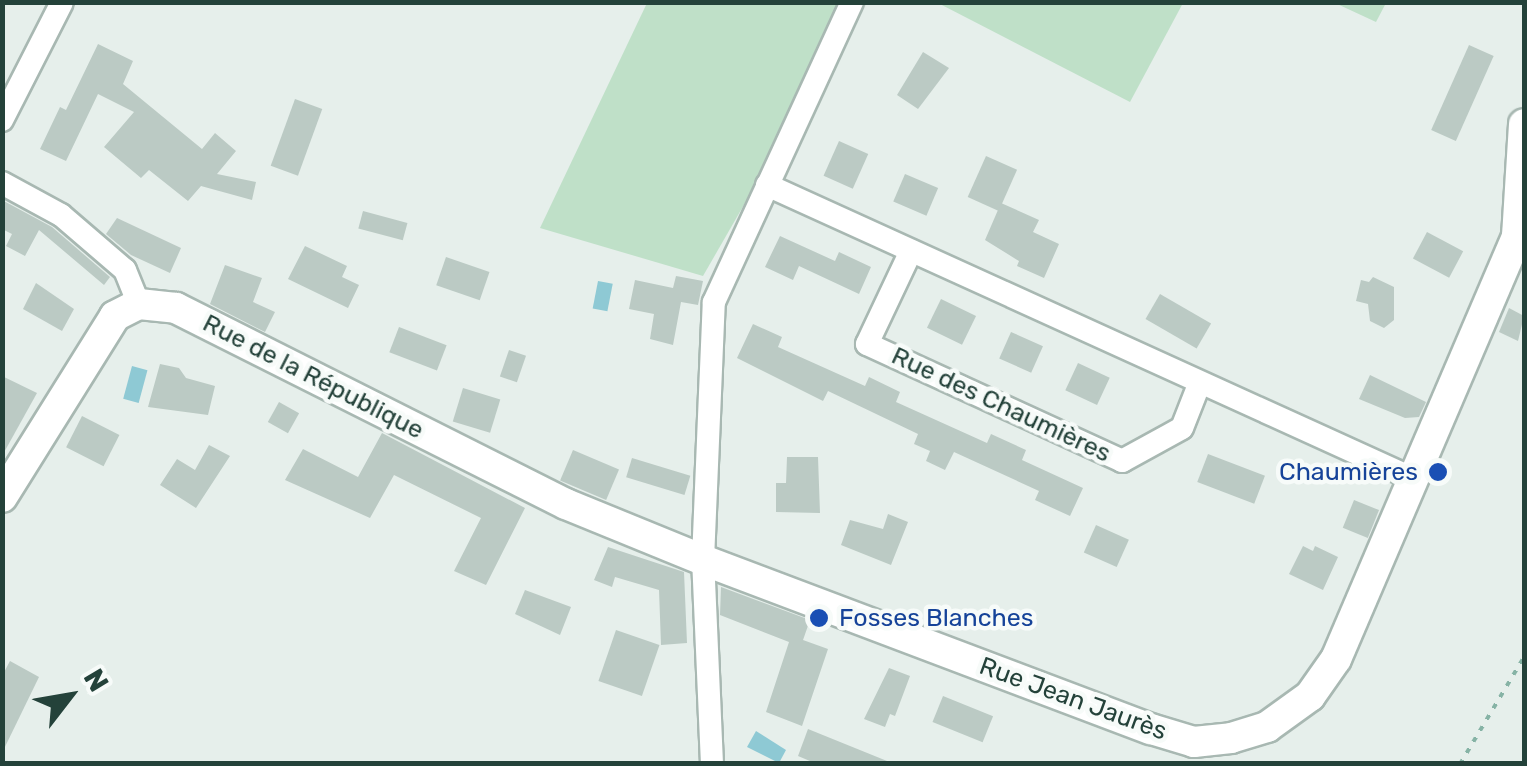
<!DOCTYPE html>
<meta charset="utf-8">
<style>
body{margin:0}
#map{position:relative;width:1527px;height:766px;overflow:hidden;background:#e6efeb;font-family:Rubik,sans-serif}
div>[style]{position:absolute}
.green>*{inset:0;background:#bfe0c8}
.water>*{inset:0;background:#8ec9d4;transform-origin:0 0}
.building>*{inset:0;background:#bbcac4;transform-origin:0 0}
.path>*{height:4px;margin-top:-2px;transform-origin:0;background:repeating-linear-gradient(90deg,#86b3a5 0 5px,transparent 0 13px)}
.roads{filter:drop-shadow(2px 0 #a8b8b2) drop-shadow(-2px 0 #a8b8b2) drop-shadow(0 2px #a8b8b2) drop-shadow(0 -2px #a8b8b2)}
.street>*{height:22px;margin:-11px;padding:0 11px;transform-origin:11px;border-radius:11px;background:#fff}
.secondary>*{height:30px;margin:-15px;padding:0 15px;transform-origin:15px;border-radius:15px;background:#fff}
.dots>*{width:28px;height:28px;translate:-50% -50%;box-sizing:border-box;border:5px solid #f7fbf9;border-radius:50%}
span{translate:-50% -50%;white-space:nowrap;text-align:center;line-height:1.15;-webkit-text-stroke:9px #f7fbf9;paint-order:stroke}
.street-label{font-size:25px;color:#24423a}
.transit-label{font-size:25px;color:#164399}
.right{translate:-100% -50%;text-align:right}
.left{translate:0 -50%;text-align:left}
.frame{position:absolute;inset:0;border:5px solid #24423a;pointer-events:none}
.north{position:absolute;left:20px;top:646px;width:100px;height:100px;-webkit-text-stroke:8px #f7fbf9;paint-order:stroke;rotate:59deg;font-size:28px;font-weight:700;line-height:40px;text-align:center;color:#24423a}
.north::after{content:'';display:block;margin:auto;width:35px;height:45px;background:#24423a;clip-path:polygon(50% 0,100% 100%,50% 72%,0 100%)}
</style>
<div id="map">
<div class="green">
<div style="clip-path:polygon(647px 3px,860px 3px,703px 276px,540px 228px)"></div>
<div style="clip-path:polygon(938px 3px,1183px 3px,1130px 102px)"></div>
<div style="clip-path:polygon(1335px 3px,1386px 3px,1376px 22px)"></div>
</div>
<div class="water">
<div style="left:598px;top:281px;width:15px;height:28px;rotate:11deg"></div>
<div style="left:132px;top:366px;width:16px;height:34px;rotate:15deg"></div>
<div style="clip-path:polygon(756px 731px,786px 750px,779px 763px,747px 747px)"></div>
</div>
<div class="building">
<div style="clip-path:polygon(98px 44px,133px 61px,123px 84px,202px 149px,215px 133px,236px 151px,217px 174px,256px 182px,252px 200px,201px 186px,188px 201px,149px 170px,141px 178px,104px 147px,134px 112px,98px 94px,66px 161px,40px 149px,60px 107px,66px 110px)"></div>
<div style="left:1469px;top:45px;width:27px;height:93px;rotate:24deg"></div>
<div style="clip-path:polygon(923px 52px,949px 68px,918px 109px,897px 95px)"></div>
<div style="left:295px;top:99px;width:29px;height:71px;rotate:20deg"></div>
<div style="left:839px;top:141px;width:32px;height:38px;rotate:24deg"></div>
<div style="left:986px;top:156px;width:34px;height:45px;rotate:24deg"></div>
<div style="left:905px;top:174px;width:36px;height:30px;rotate:23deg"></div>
<div style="clip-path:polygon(2px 200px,52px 227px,110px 277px,104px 285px,39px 230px,25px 256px,6px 246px,12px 234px,2px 229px)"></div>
<div style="clip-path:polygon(1001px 203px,1039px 220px,1033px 232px,1059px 244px,1044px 278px,1017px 266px,1019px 261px,985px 240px)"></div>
<div style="left:363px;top:211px;width:46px;height:18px;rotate:15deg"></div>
<div style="clip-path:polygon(117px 218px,181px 248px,170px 273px,131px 255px,106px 234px)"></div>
<div style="left:1427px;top:232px;width:41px;height:30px;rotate:28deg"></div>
<div style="clip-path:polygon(780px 236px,835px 261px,839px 252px,871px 267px,859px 294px,799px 266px,793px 280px,765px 267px)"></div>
<div style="clip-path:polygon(305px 246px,347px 266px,342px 277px,359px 285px,348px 308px,288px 279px)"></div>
<div style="left:446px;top:257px;width:46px;height:30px;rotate:19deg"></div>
<div style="clip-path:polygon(225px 265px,262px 278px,253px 302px,275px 312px,265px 332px,210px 304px)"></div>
<div style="clip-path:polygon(676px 276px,703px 281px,698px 305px,681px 302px,673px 345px,650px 339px,654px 314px,629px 309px,635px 280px,673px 288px)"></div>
<div style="clip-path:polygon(1373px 277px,1394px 287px,1394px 320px,1384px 328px,1370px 321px,1368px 304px,1356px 301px,1361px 280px,1369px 282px)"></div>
<div style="clip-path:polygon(36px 283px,74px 309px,62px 331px,23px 309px)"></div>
<div style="left:1160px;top:294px;width:59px;height:29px;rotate:30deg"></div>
<div style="left:941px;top:299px;width:39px;height:32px;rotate:26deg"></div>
<div style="clip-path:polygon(1509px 308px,1524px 316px,1518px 341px,1499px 332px)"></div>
<div style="clip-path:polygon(753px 324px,782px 337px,778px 347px,865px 386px,869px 377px,900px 392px,896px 402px,987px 443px,991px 434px,1026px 450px,1022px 460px,1083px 488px,1070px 516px,1035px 500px,1039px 491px,954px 452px,945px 470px,926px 461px,930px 451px,914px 444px,918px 434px,828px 391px,823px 401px,737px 358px)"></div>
<div style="left:399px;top:327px;width:51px;height:27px;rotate:21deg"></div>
<div style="left:1011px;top:332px;width:35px;height:29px;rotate:24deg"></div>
<div style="left:509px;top:350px;width:18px;height:28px;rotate:19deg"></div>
<div style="left:1078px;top:363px;width:35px;height:30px;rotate:25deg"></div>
<div style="clip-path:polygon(160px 364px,179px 368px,186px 378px,215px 386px,208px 415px,148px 407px)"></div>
<div style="clip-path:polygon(1370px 375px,1426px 402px,1419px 417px,1405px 418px,1359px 399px)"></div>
<div style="clip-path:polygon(2px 376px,37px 393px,2px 456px)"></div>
<div style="left:463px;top:388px;width:39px;height:35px;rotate:17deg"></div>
<div style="left:279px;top:402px;width:23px;height:23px;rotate:29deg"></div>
<div style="left:82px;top:416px;width:42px;height:35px;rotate:27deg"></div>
<div style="clip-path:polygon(382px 433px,525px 508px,486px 585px,454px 571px,481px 518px,394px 475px,370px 518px,285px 480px,303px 449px,358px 477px)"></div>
<div style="clip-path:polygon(209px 445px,230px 456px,196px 508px,160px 485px,177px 459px,195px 470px)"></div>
<div style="left:573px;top:450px;width:50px;height:33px;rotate:23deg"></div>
<div style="left:1208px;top:454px;width:61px;height:30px;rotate:21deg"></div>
<div style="clip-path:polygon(787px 457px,818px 457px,820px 513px,776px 512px,776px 483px,786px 483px)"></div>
<div style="left:632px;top:458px;width:61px;height:20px;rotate:17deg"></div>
<div style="left:1354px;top:500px;width:27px;height:30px;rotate:22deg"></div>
<div style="clip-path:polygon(888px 514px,908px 522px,891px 565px,841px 545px,850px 520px,883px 529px)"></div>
<div style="left:1096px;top:525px;width:36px;height:30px;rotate:24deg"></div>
<div style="clip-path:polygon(1303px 546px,1313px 551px,1315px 546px,1338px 557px,1323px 590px,1289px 574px)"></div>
<div style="clip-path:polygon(608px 547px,684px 572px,687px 643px,661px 645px,659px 590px,615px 577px,612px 587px,594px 580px)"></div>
<div style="clip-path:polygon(721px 587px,810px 620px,803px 640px,828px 649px,802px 726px,766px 712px,789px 642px,720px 615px)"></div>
<div style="clip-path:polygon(525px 590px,571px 607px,560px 635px,515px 614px)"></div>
<div style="left:616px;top:630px;width:46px;height:54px;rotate:19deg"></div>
<div style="clip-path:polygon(10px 661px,39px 677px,2px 753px,2px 676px)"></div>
<div style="clip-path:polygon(889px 668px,910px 676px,895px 716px,890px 714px,885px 727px,864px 719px)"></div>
<div style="left:943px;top:696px;width:54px;height:28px;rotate:22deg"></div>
<div style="clip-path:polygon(808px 729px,892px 763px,892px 764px,817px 764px,798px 756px)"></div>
</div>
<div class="path">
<div style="left:1460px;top:764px;width:125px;rotate:-59.1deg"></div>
</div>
<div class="roads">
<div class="street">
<div style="left:2px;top:120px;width:132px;rotate:-63deg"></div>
<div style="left:2px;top:183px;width:67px;rotate:28.5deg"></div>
<div style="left:61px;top:215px;width:84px;rotate:40.7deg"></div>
<div style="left:125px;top:270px;width:37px;rotate:68deg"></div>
<div style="left:767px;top:185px;width:711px;rotate:24.44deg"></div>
<div style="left:911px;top:251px;width:103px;rotate:115.3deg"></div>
<div style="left:867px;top:344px;width:281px;rotate:24.6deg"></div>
<div style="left:1122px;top:461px;width:68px;rotate:-28.8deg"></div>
<div style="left:1182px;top:428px;width:49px;rotate:-68.6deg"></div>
<div style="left:712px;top:764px;width:204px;rotate:-92.5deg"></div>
<div style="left:703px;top:560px;width:258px;rotate:-87.6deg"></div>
<div style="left:714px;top:302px;width:330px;rotate:-65.3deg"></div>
</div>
<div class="secondary">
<div style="left:2px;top:497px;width:213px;rotate:-58deg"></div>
<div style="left:115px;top:316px;width:27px;rotate:-27deg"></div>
<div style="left:139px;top:304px;width:37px;rotate:6deg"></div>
<div style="left:176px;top:308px;width:436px;rotate:26.7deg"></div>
<div style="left:566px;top:504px;width:148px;rotate:22.2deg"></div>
<div style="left:703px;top:560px;width:479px;rotate:20.7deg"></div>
<div style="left:1151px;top:729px;width:45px;rotate:16.8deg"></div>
<div style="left:1194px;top:742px;width:37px;rotate:-6deg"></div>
<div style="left:1231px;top:738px;width:38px;rotate:-17deg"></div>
<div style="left:1267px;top:727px;width:53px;rotate:-35.8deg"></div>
<div style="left:1310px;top:696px;width:45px;rotate:-54.9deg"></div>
<div style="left:1336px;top:659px;width:460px;rotate:-66.8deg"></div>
<div style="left:1517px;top:236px;width:112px;rotate:-86.4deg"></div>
</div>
</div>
<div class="dots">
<div style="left:1438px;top:472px;background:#1a4fb4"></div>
<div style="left:819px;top:618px;background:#1a4fb4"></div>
</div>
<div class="street-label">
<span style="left:313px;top:377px;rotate:27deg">Rue de la République</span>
<span style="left:1001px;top:405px;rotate:25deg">Rue des Chaumières</span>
<span style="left:1073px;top:699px;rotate:20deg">Rue Jean Jaurès</span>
</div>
<div class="transit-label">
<span class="right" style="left:1418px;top:472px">Chaumières</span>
<span class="left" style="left:839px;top:618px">Fosses Blanches</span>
</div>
<div class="frame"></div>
<div class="north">N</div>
</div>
